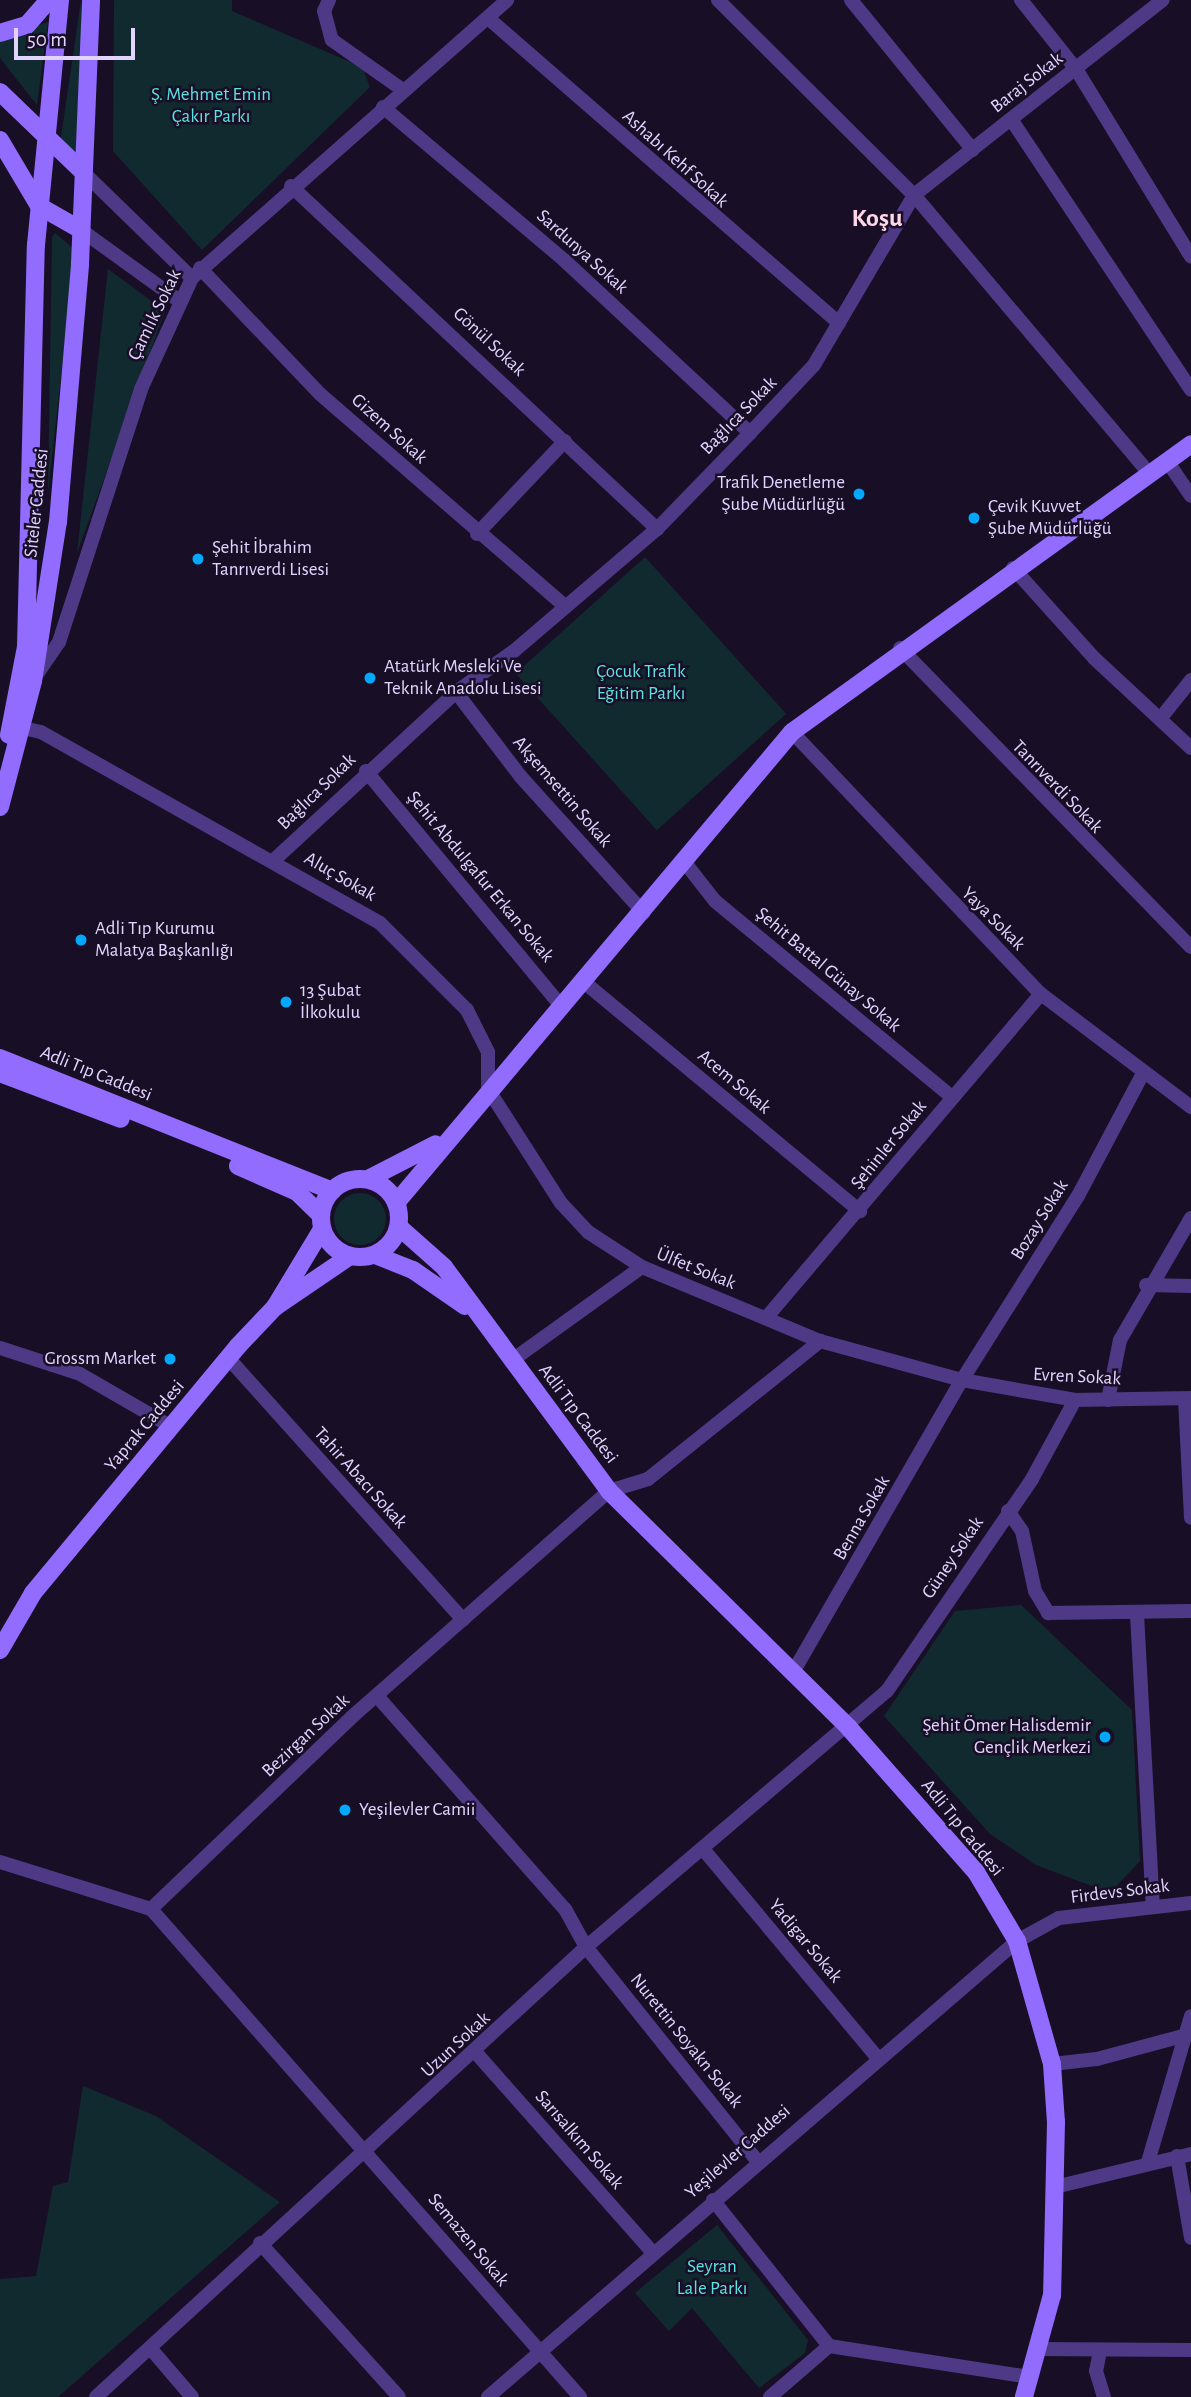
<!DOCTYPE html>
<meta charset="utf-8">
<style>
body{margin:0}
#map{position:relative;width:1191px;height:2397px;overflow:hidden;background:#180f26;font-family:"Alegreya Sans",sans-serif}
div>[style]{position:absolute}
.green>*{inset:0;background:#112a30;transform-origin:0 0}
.round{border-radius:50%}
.street>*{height:14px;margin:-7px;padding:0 7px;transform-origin:7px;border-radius:7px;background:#4e3986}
.secondary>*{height:18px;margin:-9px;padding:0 9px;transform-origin:9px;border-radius:9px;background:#926bff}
.secondary>.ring{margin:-9px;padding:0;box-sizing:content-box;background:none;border:18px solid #926bff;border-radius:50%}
.dots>*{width:19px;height:19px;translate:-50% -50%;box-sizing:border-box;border:4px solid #180f26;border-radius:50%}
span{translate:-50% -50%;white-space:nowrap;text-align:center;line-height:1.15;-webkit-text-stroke:5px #180f26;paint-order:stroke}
.street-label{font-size:19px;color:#e3d4ff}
.park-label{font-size:19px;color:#5ce2e1}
.poi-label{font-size:19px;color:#e3d4ff}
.right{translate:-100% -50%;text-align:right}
.left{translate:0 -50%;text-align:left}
.district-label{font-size:26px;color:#ffd6e6;font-weight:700}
.scale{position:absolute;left:14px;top:28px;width:121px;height:32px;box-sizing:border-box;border:4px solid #e3d4ff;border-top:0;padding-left:9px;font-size:21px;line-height:24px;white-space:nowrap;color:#e3d4ff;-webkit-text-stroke:5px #180f26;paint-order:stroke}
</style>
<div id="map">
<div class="green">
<div style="clip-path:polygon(81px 0,81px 158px,60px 144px)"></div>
<div style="clip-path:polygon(114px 0,232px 0,232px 11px,362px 67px,370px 87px,202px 250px,113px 151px)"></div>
<div style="clip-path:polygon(48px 22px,37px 105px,0 58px,0 38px)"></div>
<div style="clip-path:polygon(55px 233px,75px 250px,48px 493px,52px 238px)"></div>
<div style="clip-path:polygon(108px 269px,165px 311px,77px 553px)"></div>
<div style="left:645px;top:557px;width:211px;height:174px;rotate:48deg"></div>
<div class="round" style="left:334px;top:1193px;width:52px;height:52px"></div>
<div style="clip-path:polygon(1021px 1605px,1132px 1710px,1140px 1861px,1110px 1893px,1036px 1865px,990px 1834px,884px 1716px,955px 1611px)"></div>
<div style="clip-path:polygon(83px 2086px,156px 2116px,280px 2202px,58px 2397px,0 2397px,0 2279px,36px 2276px,53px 2186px,68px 2182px)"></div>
<div style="clip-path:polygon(717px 2225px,808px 2340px,805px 2353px,759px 2388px,692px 2308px,669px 2331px,635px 2293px)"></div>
</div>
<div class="street">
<div style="left:329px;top:0;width:12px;rotate:114deg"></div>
<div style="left:324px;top:11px;width:30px;rotate:75deg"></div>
<div style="left:332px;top:40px;width:87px;rotate:35.2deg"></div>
<div style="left:718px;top:0;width:276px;rotate:44.9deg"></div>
<div style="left:914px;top:195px;width:316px;rotate:-38.1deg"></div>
<div style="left:851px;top:0;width:193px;rotate:50.9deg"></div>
<div style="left:1021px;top:0;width:88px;rotate:51.4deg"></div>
<div style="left:1076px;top:69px;width:220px;rotate:58.5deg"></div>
<div style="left:488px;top:18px;width:465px;rotate:41deg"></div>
<div style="left:383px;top:107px;width:237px;rotate:40.2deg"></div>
<div style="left:564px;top:260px;width:254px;rotate:42.9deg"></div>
<div style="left:1011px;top:119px;width:325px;rotate:56.4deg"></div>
<div style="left:82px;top:171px;width:153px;rotate:44.2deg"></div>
<div style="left:291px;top:186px;width:502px;rotate:43.14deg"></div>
<div style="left:81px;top:230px;width:123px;rotate:35.8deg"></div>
<div style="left:200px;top:268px;width:174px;rotate:46.4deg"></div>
<div style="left:320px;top:394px;width:324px;rotate:40.9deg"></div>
<div style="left:1167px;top:461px;width:42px;rotate:55.6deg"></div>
<div style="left:477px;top:534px;width:128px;rotate:-46.6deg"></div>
<div style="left:1013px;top:568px;width:121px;rotate:48deg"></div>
<div style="left:1094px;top:658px;width:132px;rotate:42.9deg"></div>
<div style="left:900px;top:648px;width:417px;rotate:45.8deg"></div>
<div style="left:35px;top:677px;width:42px;rotate:-55.6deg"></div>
<div style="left:59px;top:642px;width:266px;rotate:-72deg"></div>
<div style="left:141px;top:389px;width:122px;rotate:-65.3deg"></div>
<div style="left:192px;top:278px;width:420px;rotate:-41.4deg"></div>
<div style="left:456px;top:692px;width:107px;rotate:52.6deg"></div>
<div style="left:521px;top:777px;width:183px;rotate:47.9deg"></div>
<div style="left:1160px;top:719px;width:50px;rotate:-51.5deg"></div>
<div style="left:23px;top:728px;width:18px;rotate:13deg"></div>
<div style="left:41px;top:732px;width:389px;rotate:29.4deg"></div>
<div style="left:380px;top:923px;width:123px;rotate:45deg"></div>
<div style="left:467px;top:1010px;width:47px;rotate:63.4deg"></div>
<div style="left:488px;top:1052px;width:37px;rotate:90deg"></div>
<div style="left:488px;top:1089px;width:135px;rotate:57.4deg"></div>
<div style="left:561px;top:1203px;width:40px;rotate:47deg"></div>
<div style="left:588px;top:1232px;width:64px;rotate:32.9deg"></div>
<div style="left:642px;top:1267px;width:193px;rotate:22.6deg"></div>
<div style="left:820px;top:1341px;width:147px;rotate:15.4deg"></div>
<div style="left:962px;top:1380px;width:115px;rotate:10deg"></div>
<div style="left:1075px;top:1400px;width:116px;rotate:-1deg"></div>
<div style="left:792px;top:732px;width:361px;rotate:46.5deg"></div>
<div style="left:1041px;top:994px;width:188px;rotate:37deg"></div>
<div style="left:366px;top:771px;width:308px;rotate:50.3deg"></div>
<div style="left:273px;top:861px;width:249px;rotate:-42.7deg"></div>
<div style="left:456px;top:692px;width:71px;rotate:-35.3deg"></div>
<div style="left:514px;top:651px;width:188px;rotate:-40.5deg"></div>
<div style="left:657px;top:529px;width:134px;rotate:-45.9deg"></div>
<div style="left:750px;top:433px;width:93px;rotate:-46.7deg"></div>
<div style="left:814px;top:365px;width:197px;rotate:-59.5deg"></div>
<div style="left:914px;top:195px;width:361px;rotate:49.8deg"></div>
<div style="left:686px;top:864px;width:47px;rotate:51.9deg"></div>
<div style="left:715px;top:901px;width:308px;rotate:39.6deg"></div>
<div style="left:584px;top:982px;width:359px;rotate:39.7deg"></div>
<div style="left:1146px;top:1285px;width:45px;rotate:1.3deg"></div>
<div style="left:766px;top:1318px;width:425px;rotate:-49.7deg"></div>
<div style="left:0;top:1348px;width:84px;rotate:18deg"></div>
<div style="left:80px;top:1374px;width:104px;rotate:30deg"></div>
<div style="left:230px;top:1360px;width:349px;rotate:48.1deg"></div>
<div style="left:511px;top:1361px;width:161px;rotate:-35.7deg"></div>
<div style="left:1185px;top:1399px;width:119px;rotate:87.1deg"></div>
<div style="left:1108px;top:1400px;width:61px;rotate:-78.7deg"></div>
<div style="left:1120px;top:1340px;width:141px;rotate:-59.8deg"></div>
<div style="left:1008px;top:1511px;width:24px;rotate:55deg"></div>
<div style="left:1022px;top:1531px;width:61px;rotate:77.8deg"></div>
<div style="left:1035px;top:1591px;width:26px;rotate:59deg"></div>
<div style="left:1048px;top:1613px;width:143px;rotate:-0.8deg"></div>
<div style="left:1137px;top:1614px;width:293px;rotate:86.9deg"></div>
<div style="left:792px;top:1674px;width:340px;rotate:-60deg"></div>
<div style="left:962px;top:1380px;width:218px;rotate:-57.8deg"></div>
<div style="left:1078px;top:1196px;width:137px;rotate:-62.1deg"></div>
<div style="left:377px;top:1696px;width:284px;rotate:48.6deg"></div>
<div style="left:565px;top:1909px;width:43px;rotate:61.1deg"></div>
<div style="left:586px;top:1947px;width:272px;rotate:51.3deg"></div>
<div style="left:703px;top:1849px;width:273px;rotate:50.1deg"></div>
<div style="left:0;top:1862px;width:158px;rotate:17.3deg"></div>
<div style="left:151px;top:1909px;width:281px;rotate:-43.7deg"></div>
<div style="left:354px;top:1715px;width:339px;rotate:-41.3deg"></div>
<div style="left:609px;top:1491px;width:41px;rotate:-17.1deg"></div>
<div style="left:648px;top:1479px;width:221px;rotate:-38.7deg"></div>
<div style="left:151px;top:1909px;width:650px;rotate:48.68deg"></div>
<div style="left:477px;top:2054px;width:264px;rotate:48.5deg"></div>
<div style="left:1052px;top:2064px;width:45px;rotate:-6.3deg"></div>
<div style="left:1097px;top:2059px;width:96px;rotate:-15deg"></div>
<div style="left:1177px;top:2156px;width:83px;rotate:80.3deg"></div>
<div style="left:1148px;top:2162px;width:152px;rotate:-73.6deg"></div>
<div style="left:1055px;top:2187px;width:140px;rotate:-13.6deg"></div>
<div style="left:713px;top:2200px;width:186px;rotate:51.5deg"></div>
<div style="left:829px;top:2346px;width:202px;rotate:8.8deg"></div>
<div style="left:260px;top:2243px;width:207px;rotate:47.9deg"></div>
<div style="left:151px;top:2349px;width:63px;rotate:49.5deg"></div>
<div style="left:1037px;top:2349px;width:154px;rotate:0.4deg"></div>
<div style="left:1100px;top:2351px;width:20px;rotate:101deg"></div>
<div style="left:1096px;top:2371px;width:27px;rotate:73deg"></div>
<div style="left:96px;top:2397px;width:665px;rotate:-42.56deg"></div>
<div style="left:586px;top:1947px;width:395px;rotate:-40.4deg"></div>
<div style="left:887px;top:1691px;width:257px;rotate:-55.6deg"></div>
<div style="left:1032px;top:1479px;width:90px;rotate:-61.4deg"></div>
<div style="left:488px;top:2397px;width:698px;rotate:-40.76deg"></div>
<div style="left:1017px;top:1941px;width:48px;rotate:-28.7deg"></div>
<div style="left:1059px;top:1918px;width:133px;rotate:-6.5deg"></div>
<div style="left:770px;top:2397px;width:78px;rotate:-40.8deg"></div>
</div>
<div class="secondary">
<div style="left:0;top:33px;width:28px;rotate:-17deg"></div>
<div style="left:27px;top:25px;width:33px;rotate:-49deg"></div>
<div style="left:0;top:92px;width:114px;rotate:43.9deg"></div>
<div style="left:0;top:140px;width:77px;rotate:59.4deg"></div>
<div style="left:39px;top:206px;width:48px;rotate:29.7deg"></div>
<div style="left:9px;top:735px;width:90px;rotate:-79.1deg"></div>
<div style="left:26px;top:647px;width:402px;rotate:-88.6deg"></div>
<div style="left:36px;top:245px;width:246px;rotate:-84.4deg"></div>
<div style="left:0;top:807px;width:130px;rotate:-75.3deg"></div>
<div style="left:33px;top:681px;width:161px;rotate:-81.1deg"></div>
<div style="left:58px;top:522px;width:259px;rotate:-85.1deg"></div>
<div style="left:80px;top:264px;width:264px;rotate:-87.6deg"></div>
<div style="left:0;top:1058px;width:358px;rotate:21.8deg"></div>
<div style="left:0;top:1073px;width:129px;rotate:20.8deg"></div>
<div style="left:238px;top:1166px;width:64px;rotate:23.8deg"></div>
<div style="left:297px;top:1192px;width:33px;rotate:44deg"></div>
<div class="ring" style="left:321px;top:1179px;width:60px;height:60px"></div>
<div style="left:368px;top:1179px;width:76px;rotate:-27.2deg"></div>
<div style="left:396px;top:1203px;width:615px;rotate:-49.94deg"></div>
<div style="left:792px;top:732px;width:492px;rotate:-35.8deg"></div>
<div style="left:399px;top:1227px;width:60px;rotate:41.6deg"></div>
<div style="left:444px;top:1267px;width:278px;rotate:53.6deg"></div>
<div style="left:609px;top:1491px;width:337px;rotate:44.6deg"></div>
<div style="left:849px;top:1728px;width:192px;rotate:48.6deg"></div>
<div style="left:976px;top:1872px;width:80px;rotate:59.3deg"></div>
<div style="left:1017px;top:1941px;width:128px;rotate:74.1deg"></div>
<div style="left:1052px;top:2064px;width:58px;rotate:86.1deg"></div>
<div style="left:1056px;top:2122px;width:173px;rotate:91.3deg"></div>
<div style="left:1052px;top:2295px;width:106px;rotate:105.4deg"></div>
<div style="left:375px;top:1255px;width:41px;rotate:21.5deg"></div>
<div style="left:413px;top:1270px;width:63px;rotate:34.7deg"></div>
<div style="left:275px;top:1307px;width:91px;rotate:-58.9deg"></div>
<div style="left:0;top:1650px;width:66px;rotate:-59.9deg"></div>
<div style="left:33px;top:1593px;width:321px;rotate:-50.3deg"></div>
<div style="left:238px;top:1346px;width:54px;rotate:-46.5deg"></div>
<div style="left:275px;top:1307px;width:91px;rotate:-34.2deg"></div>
</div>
<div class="dots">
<div style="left:859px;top:494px;background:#00a8ff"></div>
<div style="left:974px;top:518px;background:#00a8ff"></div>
<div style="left:198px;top:559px;background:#00a8ff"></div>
<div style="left:370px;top:678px;background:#00a8ff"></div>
<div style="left:81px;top:940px;background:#00a8ff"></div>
<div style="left:286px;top:1002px;background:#00a8ff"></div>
<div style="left:170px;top:1359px;background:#00a8ff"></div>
<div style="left:1105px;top:1737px;background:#00a8ff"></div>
<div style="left:345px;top:1810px;background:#00a8ff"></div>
</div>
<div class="street-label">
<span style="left:1027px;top:83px;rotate:-38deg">Baraj Sokak</span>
<span style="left:675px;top:159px;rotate:42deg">Ashabı Kehf Sokak</span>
<span style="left:582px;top:252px;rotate:42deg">Sardunya Sokak</span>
<span style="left:155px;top:315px;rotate:-64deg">Çamlık Sokak</span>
<span style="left:489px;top:342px;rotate:43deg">Gönül Sokak</span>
<span style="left:739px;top:416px;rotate:-46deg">Bağlıca Sokak</span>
<span style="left:389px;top:429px;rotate:42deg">Gizem Sokak</span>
<span style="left:37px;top:503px;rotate:-84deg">Siteler Caddesi</span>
<span style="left:1057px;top:787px;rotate:46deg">Tanrıverdi Sokak</span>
<span style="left:317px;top:792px;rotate:-44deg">Bağlıca Sokak</span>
<span style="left:562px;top:792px;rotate:49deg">Akşemsettin Sokak</span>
<span style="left:340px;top:877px;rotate:30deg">Aluç Sokak</span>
<span style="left:480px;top:877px;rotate:50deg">Şehit Abdulgafur Erkan Sokak</span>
<span style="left:993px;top:919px;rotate:45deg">Yaya Sokak</span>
<span style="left:828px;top:970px;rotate:40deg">Şehit Battal Günay Sokak</span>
<span style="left:96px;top:1074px;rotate:22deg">Adli Tıp Caddesi</span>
<span style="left:734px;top:1082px;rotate:40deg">Acem Sokak</span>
<span style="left:889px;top:1145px;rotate:-51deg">Şehinler Sokak</span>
<span style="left:1040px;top:1220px;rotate:-58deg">Bozay Sokak</span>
<span style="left:696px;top:1269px;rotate:22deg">Ülfet Sokak</span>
<span style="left:1077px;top:1377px;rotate:3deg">Evren Sokak</span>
<span style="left:578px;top:1414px;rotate:53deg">Adli Tıp Caddesi</span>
<span style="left:145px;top:1426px;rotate:-50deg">Yaprak Caddesi</span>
<span style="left:360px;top:1478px;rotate:48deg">Tahir Abacı Sokak</span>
<span style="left:862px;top:1518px;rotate:-60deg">Benna Sokak</span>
<span style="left:953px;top:1558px;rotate:-56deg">Güney Sokak</span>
<span style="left:306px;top:1736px;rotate:-43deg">Bezirgan Sokak</span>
<span style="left:962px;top:1828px;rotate:51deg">Adli Tıp Caddesi</span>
<span style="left:1120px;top:1892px;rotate:-7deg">Firdevs Sokak</span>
<span style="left:805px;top:1941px;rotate:50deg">Yadigar Sokak</span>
<span style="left:686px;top:2041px;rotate:51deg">Nurettin Soyakn Sokak</span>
<span style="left:456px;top:2045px;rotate:-43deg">Uzun Sokak</span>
<span style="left:579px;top:2140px;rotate:49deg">Sarısalkım Sokak</span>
<span style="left:738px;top:2152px;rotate:-41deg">Yeşilevler Caddesi</span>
<span style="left:468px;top:2240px;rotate:50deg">Semazen Sokak</span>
</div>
<div class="park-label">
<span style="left:211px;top:106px">Ş. Mehmet Emin<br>Çakır Parkı</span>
<span style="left:641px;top:683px">Çocuk Trafik<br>Eğitim Parkı</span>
<span style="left:712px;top:2278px">Seyran<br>Lale Parkı</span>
</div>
<div class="poi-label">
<span class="right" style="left:845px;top:494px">Trafik Denetleme<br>Şube Müdürlüğü</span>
<span class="left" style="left:988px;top:518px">Çevik Kuvvet<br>Şube Müdürlüğü</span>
<span class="left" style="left:212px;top:559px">Şehit İbrahim<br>Tanrıverdi Lisesi</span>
<span class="left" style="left:384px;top:678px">Atatürk Mesleki Ve<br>Teknik Anadolu Lisesi</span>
<span class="left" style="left:95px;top:940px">Adli Tıp Kurumu<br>Malatya Başkanlığı</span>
<span class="left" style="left:300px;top:1002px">13 Şubat<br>İlkokulu</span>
<span class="right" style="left:156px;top:1359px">Grossm Market</span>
<span class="right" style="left:1091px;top:1737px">Şehit Ömer Halisdemir<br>Gençlik Merkezi</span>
<span class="left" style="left:359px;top:1810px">Yeşilevler Camii</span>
</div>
<div class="district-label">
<span style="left:877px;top:219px">Koşu</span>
</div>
<div class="scale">50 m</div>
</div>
